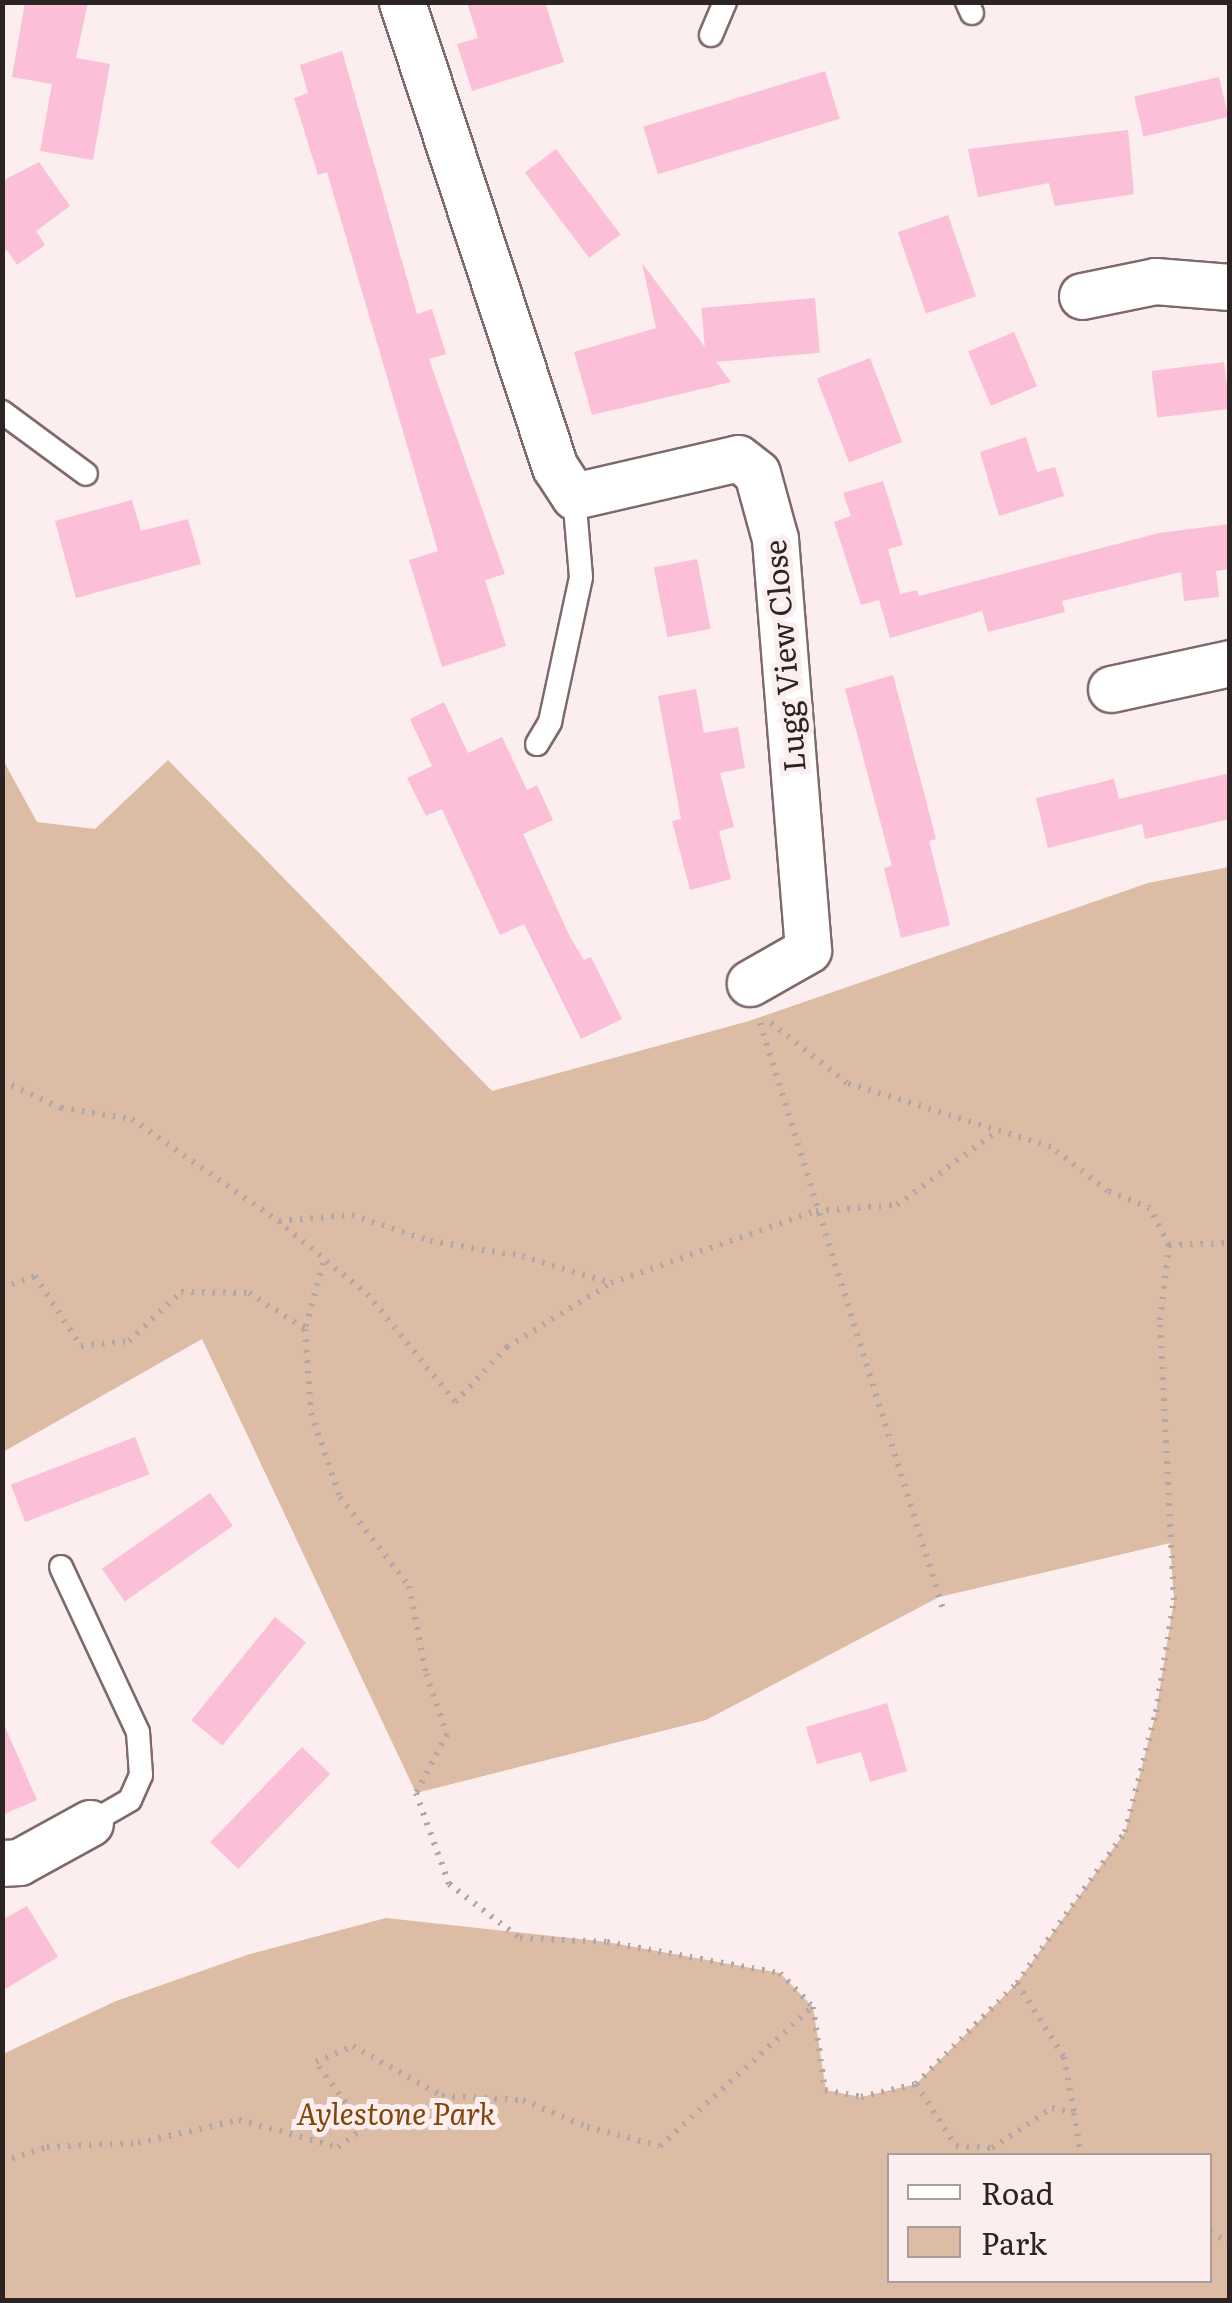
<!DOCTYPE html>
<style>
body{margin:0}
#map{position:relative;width:1232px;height:2303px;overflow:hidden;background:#fcedee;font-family:Literata,serif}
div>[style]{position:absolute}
.green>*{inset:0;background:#dcbca5}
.building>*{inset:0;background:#fbbfd8;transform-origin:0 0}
.path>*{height:6px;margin-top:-3px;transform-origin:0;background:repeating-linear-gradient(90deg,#b2a6a6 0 2.5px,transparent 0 10.5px)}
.roads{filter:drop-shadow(2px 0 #7f696b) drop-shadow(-2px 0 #7f696b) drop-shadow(0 2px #7f696b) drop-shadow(0 -2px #7f696b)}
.service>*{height:22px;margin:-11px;padding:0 11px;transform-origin:11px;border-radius:11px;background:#fff}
.minor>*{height:45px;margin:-22.5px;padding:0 22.5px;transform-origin:22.5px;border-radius:22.5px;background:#fff}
span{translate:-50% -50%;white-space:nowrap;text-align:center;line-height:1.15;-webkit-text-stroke:10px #fcedee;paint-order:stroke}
.street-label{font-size:30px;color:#2c2323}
.park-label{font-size:30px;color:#824609;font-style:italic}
.frame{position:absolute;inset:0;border:5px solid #2c2323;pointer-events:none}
.legend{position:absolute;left:887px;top:2153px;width:325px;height:130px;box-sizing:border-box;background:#fcedee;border:2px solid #a99c9d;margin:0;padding:12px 18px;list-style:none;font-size:30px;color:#2c2323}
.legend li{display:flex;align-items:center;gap:20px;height:50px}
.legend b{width:50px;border:2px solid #a99c9d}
</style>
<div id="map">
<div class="green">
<div style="clip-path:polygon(evenodd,3px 760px,37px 822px,95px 829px,168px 760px,492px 1091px,749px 1021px,1148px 883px,1229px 867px,1229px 2300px,3px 2300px,3px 2054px,116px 2001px,250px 1954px,386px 1918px,607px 1942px,780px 1973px,813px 2007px,826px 2090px,861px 2097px,916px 2084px,1017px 1983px,1125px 1832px,1156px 1712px,1174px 1600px,1170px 1543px,939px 1597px,706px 1720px,416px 1793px,202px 1339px,3px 1452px,3px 760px,890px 2156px,1210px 2156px,1210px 2280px,890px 2280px,890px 2156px)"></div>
</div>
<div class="building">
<div style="clip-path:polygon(25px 2px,88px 2px,76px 58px,110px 64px,93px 160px,40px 151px,52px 84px,12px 77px)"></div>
<div style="clip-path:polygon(467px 2px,545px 2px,564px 62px,472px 91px,457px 44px,478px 38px)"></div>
<div style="clip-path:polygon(342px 51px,417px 314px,432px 309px,446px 354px,429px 359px,505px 574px,485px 580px,506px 646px,442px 667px,409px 560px,438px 551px,327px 172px,318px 175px,294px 98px,308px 93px,300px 65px)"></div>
<div style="left:825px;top:71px;width:50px;height:190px;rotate:73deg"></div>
<div style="left:1219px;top:77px;width:41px;height:87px;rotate:77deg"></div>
<div style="clip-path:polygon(1128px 130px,1134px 194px,1055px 206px,1049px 183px,978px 197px,968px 149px)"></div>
<div style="left:556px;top:149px;width:107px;height:39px;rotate:53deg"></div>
<div style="clip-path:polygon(39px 162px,70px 206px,36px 231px,45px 245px,17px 265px,7px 250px,2px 254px,2px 181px)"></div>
<div style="left:948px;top:215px;width:86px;height:53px;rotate:71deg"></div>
<div style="clip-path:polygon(642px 263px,731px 382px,592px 415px,574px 352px,656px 328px)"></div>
<div style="left:815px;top:298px;width:55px;height:114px;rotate:85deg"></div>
<div style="left:1014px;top:332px;width:59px;height:50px;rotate:67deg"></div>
<div style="left:870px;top:358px;width:90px;height:57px;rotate:69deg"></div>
<div style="left:1224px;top:362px;width:47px;height:73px;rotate:83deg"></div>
<div style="clip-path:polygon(1026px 437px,1037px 472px,1055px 467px,1064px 496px,999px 516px,980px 452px)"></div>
<div style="clip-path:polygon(883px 481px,903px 545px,888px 549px,900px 594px,917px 590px,919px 596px,1159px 533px,1230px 524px,1230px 569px,1216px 571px,1219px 597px,1184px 601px,1181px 572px,1062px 601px,1065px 612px,988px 632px,982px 611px,890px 638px,879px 600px,861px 605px,834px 522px,851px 516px,843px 493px)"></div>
<div style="clip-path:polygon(132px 500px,141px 531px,188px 519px,201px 564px,76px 598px,55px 521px)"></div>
<div style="left:697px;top:559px;width:71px;height:44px;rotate:79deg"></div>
<div style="clip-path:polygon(893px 675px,936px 839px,929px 841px,950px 925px,901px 938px,884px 868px,892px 866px,845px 689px)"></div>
<div style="clip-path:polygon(696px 689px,704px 733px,738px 727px,745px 768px,720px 773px,734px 827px,719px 831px,731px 879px,690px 890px,672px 821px,681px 819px,658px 696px)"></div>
<div style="clip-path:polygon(444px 702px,468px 753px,502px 737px,527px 790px,537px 785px,553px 820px,523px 834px,570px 937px,584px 960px,591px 957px,622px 1019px,581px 1039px,524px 924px,500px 935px,442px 809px,426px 816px,407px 778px,432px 766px,410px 719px)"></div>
<div style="clip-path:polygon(1230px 773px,1230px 819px,1145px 839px,1142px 824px,1048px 848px,1036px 798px,1114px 779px,1119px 799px)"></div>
<div style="left:135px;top:1437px;width:40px;height:133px;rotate:69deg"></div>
<div style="left:210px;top:1493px;width:40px;height:132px;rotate:55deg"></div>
<div style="left:275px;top:1617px;width:40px;height:133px;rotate:39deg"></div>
<div style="clip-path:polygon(887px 1703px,907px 1771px,870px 1782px,861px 1752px,817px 1764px,806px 1727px)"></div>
<div style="clip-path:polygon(2px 1720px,37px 1800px,2px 1815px)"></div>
<div style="left:302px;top:1747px;width:39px;height:132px;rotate:44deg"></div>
<div style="clip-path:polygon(27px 1906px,58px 1957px,2px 1991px,2px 1920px)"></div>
</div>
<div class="path">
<div style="left:760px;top:1023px;width:614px;rotate:72.66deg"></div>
<div style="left:2px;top:1081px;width:65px;rotate:24.6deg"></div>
<div style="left:61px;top:1108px;width:72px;rotate:8.8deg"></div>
<div style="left:132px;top:1119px;width:178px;rotate:34.9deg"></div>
<div style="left:278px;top:1221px;width:115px;rotate:39.4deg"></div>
<div style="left:367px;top:1294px;width:139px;rotate:50.8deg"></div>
<div style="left:455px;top:1402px;width:76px;rotate:-46.6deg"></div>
<div style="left:507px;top:1347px;width:122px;rotate:-31.6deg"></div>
<div style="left:611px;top:1283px;width:217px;rotate:-19.4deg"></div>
<div style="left:816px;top:1211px;width:81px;rotate:-4.2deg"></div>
<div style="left:897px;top:1205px;width:124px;rotate:-36.5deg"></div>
<div style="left:279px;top:1221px;width:73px;rotate:-4.7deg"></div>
<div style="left:352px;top:1215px;width:82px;rotate:18.4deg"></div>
<div style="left:430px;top:1241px;width:93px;rotate:9.3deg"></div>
<div style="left:522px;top:1256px;width:93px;rotate:16.9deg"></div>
<div style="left:1169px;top:1245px;width:61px;rotate:-1.9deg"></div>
<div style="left:323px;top:1263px;width:68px;rotate:105.3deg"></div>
<div style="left:305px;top:1329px;width:84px;rotate:85.9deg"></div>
<div style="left:311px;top:1413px;width:89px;rotate:71deg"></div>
<div style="left:340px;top:1497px;width:113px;rotate:52.2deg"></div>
<div style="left:409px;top:1586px;width:90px;rotate:79.1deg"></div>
<div style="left:426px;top:1674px;width:64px;rotate:70.7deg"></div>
<div style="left:447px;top:1734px;width:67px;rotate:117.7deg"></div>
<div style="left:416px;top:1793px;width:97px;rotate:70.1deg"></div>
<div style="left:449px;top:1884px;width:89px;rotate:37.3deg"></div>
<div style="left:520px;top:1938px;width:87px;rotate:2.6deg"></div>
<div style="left:607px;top:1942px;width:176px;rotate:10.2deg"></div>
<div style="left:780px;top:1973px;width:47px;rotate:45.9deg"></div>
<div style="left:813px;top:2007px;width:84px;rotate:81.8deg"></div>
<div style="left:825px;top:2090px;width:37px;rotate:11deg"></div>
<div style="left:861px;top:2097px;width:57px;rotate:-13.3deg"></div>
<div style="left:916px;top:2084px;width:143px;rotate:-45deg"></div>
<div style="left:1017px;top:1983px;width:186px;rotate:-54.4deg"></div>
<div style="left:1125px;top:1832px;width:124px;rotate:-75.5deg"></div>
<div style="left:1156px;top:1712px;width:113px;rotate:-80.9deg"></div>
<div style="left:1174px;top:1600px;width:280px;rotate:-92.9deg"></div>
<div style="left:1160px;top:1320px;width:76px;rotate:-83.2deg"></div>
<div style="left:1169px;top:1245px;width:42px;rotate:-117.2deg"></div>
<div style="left:1150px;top:1208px;width:45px;rotate:-158deg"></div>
<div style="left:1108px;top:1191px;width:72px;rotate:-142.3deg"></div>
<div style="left:1051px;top:1147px;width:214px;rotate:-162.6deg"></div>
<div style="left:847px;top:1083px;width:103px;rotate:-141.7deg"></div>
<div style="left:2px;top:1288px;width:35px;rotate:-20deg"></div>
<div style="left:35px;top:1276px;width:84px;rotate:56.7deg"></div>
<div style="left:81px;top:1346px;width:48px;rotate:-5.9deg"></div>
<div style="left:129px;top:1341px;width:71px;rotate:-43.3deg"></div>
<div style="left:181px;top:1292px;width:68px;rotate:0.8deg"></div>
<div style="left:249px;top:1293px;width:67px;rotate:32.7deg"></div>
<div style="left:1017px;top:1983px;width:88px;rotate:57.6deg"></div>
<div style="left:1064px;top:2057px;width:57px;rotate:79.9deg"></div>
<div style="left:916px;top:2084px;width:74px;rotate:57.2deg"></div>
<div style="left:956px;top:2146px;width:36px;rotate:3deg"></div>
<div style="left:992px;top:2148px;width:72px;rotate:-33.7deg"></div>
<div style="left:1052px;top:2108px;width:23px;rotate:13deg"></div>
<div style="left:1074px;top:2113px;width:44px;rotate:80.8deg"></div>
<div style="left:2px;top:2162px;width:47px;rotate:-18.4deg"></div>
<div style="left:47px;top:2147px;width:91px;rotate:-2.5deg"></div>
<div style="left:138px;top:2143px;width:104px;rotate:-12.8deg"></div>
<div style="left:239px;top:2120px;width:103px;rotate:15.3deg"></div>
<div style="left:338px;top:2147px;width:32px;rotate:-36deg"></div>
<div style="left:364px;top:2128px;width:82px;rotate:-126deg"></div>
<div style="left:316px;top:2062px;width:40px;rotate:-23.4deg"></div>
<div style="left:353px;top:2046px;width:102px;rotate:29.3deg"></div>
<div style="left:442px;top:2096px;width:81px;rotate:2.8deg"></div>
<div style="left:523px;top:2100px;width:69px;rotate:22.9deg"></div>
<div style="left:587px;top:2127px;width:75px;rotate:14.6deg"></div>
<div style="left:660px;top:2146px;width:206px;rotate:-42.4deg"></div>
<div style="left:1210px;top:2231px;width:24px;rotate:33deg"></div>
</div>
<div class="roads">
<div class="service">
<div style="left:967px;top:2px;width:12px;rotate:66deg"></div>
<div style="left:711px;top:35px;width:36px;rotate:-67deg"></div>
<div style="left:2px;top:412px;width:104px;rotate:36.4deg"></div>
<div style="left:537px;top:744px;width:26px;rotate:-59deg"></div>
<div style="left:550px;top:722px;width:148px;rotate:-77.9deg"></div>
<div style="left:581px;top:577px;width:81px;rotate:-94.9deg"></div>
<div style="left:61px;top:1567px;width:182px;rotate:65deg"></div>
<div style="left:138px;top:1732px;width:43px;rotate:86deg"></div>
<div style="left:141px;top:1775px;width:27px;rotate:114deg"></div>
<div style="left:130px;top:1800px;width:46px;rotate:150.1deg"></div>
</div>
<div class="minor">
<div style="left:402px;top:2px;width:490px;rotate:71.8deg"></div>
<div style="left:555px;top:467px;width:35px;rotate:57deg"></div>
<div style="left:574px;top:496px;width:168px;rotate:-13deg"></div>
<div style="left:738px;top:458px;width:24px;rotate:38deg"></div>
<div style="left:757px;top:473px;width:68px;rotate:74.7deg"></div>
<div style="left:775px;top:539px;width:412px;rotate:85.4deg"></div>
<div style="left:808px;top:950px;width:67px;rotate:150.4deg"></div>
<div style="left:1082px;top:296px;width:75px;rotate:-11.6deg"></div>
<div style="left:1155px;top:281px;width:75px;rotate:4.6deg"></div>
<div style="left:1111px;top:689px;width:122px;rotate:-12.3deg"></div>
<div style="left:2px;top:1863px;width:17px;rotate:-3deg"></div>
<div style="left:19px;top:1862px;width:81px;rotate:-28.8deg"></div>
</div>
</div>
<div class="street-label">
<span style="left:783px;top:656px;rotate:-95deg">Lugg View Close</span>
</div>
<div class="park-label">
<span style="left:396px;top:2112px">Aylestone Park</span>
</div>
<div class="frame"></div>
<ul class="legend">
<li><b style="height:12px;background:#fff"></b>Road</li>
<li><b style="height:28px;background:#dcbca5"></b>Park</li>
</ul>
</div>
